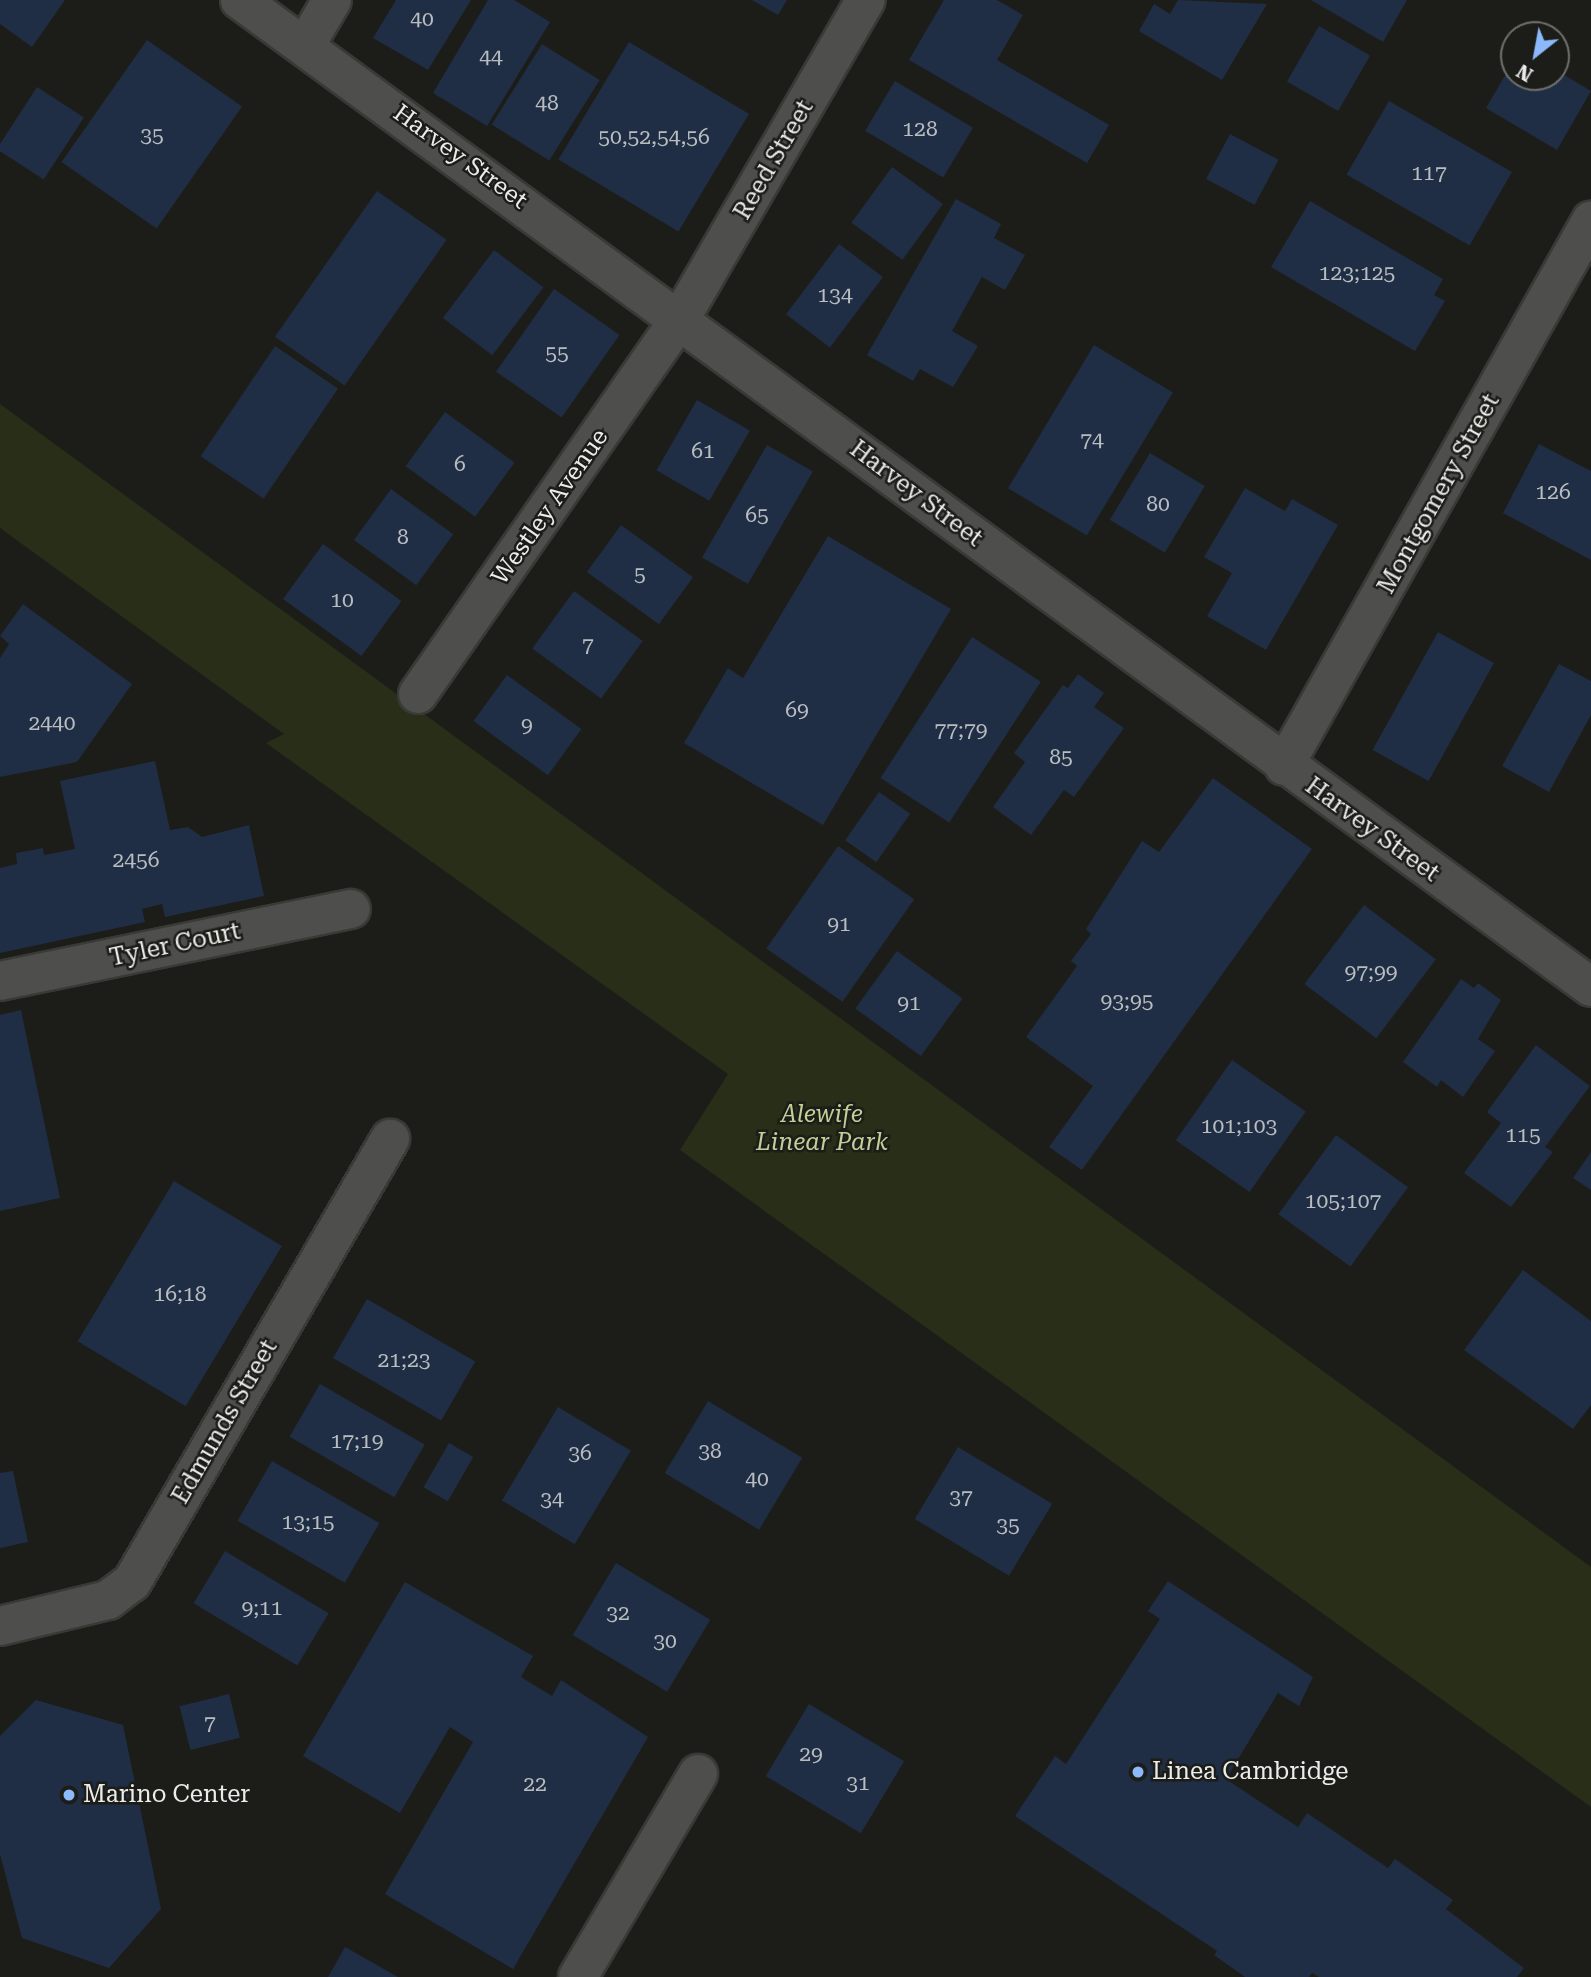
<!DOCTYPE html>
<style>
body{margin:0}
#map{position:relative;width:1591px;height:1977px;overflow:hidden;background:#1c1d18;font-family:"Roboto Serif",serif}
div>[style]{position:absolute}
.green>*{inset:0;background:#292e18}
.building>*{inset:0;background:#1f2e44;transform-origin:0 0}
.roads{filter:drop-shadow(2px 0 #393a35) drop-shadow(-2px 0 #393a35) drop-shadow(0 2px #393a35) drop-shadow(0 -2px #393a35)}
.street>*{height:38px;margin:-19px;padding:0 19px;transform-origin:19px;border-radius:19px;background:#4e4e4c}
.dots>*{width:19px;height:19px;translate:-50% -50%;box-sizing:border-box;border:4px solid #1c1d18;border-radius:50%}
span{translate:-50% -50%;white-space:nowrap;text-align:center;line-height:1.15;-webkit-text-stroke:5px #1c1d18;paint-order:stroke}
.number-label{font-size:21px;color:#b9bdc0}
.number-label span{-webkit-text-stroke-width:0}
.street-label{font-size:24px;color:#ecedea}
.park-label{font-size:24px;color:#c2d098;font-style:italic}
.poi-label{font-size:24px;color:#ecedea}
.left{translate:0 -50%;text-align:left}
.north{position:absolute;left:1500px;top:21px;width:70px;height:70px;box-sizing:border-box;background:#1c1d18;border:2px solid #6f706c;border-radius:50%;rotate:211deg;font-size:19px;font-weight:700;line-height:28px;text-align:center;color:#ecedea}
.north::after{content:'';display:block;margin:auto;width:24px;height:32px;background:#8cb9fc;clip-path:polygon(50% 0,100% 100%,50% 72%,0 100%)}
</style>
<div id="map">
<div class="green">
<div style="clip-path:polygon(0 404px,1591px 1567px,1591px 1807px,680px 1150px,728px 1074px,266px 743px,284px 734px,0 528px)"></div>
</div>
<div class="building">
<div style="clip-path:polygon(0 0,65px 0,32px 47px,0 24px)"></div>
<div style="clip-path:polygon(396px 0,471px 0,428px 70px,373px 38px)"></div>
<div style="clip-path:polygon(488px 0,514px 0,550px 22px,487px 126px,433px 93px)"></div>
<div style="clip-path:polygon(752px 0,787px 0,778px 15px)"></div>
<div style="clip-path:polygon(944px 0,997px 0,1023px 15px,997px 60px,1109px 125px,1087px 163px,909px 60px)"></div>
<div style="clip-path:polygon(1178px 0,1267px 4px,1222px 80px,1139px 31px,1154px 4px,1170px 14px)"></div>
<div style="clip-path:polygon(1311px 0,1407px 0,1383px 42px)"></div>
<div style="left:1319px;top:26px;width:59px;height:64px;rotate:30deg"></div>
<div style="left:147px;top:40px;width:116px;height:149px;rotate:35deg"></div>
<div style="left:629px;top:42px;width:140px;height:137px;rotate:31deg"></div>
<div style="left:542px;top:44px;width:68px;height:95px;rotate:32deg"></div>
<div style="clip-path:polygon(1514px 60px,1514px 77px,1556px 77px,1556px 70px,1591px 91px,1557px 150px,1486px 108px)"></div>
<div style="left:895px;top:81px;width:91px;height:58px;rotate:31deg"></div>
<div style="left:37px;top:87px;width:56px;height:74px;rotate:33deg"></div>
<div style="left:1389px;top:101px;width:142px;height:85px;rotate:30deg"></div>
<div style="left:1230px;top:134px;width:55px;height:51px;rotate:28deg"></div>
<div style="left:892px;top:167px;width:63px;height:69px;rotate:36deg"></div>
<div style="left:377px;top:191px;width:85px;height:178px;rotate:35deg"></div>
<div style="clip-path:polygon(956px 199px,1001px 224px,994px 238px,1025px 255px,1005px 290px,982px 277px,952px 331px,978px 346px,953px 387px,920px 369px,913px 381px,867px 355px)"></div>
<div style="clip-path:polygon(1310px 201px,1443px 279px,1434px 295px,1445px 301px,1415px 351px,1271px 267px)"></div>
<div style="left:839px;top:244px;width:55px;height:88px;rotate:37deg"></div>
<div style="left:494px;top:250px;width:62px;height:85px;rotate:37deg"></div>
<div style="left:554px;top:289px;width:80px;height:101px;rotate:35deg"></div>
<div style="left:1094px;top:345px;width:92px;height:167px;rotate:31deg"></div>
<div style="left:275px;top:346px;width:76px;height:133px;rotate:34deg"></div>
<div style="left:697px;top:400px;width:61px;height:81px;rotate:30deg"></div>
<div style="left:445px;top:412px;width:86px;height:67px;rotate:36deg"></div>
<div style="clip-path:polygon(1539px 444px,1591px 471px,1591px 560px,1503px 513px)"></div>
<div style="left:767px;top:445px;width:53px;height:130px;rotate:30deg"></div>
<div style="left:1150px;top:453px;width:64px;height:78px;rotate:31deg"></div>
<div style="clip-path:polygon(1245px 488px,1285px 511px,1292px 499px,1338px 525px,1266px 650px,1207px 616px,1232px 573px,1204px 557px)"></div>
<div style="left:391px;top:489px;width:77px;height:63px;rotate:36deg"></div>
<div style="left:621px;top:525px;width:89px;height:58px;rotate:36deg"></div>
<div style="clip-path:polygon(828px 536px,951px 609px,823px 825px,684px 743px,728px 668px,743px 678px)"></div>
<div style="left:323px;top:544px;width:97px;height:68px;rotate:36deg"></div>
<div style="left:574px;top:591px;width:85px;height:71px;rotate:36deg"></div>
<div style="clip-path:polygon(23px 604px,132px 684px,77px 762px,0 777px,0 658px,9px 644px,0 636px)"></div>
<div style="left:1438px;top:632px;width:64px;height:135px;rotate:29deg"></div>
<div style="left:972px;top:637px;width:82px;height:168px;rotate:33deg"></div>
<div style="clip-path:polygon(1559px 664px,1591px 681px,1591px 715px,1549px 792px,1502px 766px)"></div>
<div style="clip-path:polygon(1078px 674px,1104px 693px,1094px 707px,1124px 728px,1074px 797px,1064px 790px,1031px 835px,993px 807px,1025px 762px,1014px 753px,1063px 685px,1068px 688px)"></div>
<div style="left:507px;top:675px;width:92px;height:57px;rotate:36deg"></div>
<div style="clip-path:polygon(155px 761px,170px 830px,188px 827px,202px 837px,249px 825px,264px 896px,165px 917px,162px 904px,142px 909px,145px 922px,0 953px,0 868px,17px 864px,16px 853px,43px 848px,44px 855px,75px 849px,60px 781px)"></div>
<div style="clip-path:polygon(1213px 778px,1312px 849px,1082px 1170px,1049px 1147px,1093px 1086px,1026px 1037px,1077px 966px,1071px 961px,1091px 934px,1086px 929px,1142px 841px,1159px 852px)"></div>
<div style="left:879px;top:792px;width:38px;height:59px;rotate:35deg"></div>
<div style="left:838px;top:846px;width:93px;height:125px;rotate:35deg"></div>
<div style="left:1364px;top:905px;width:90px;height:99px;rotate:37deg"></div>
<div style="left:897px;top:951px;width:81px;height:71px;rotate:36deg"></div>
<div style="clip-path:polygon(1461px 979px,1474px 988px,1478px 983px,1501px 1000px,1478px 1039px,1495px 1051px,1463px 1097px,1441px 1080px,1437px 1087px,1403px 1062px)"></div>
<div style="clip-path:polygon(21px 1010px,60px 1198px,0 1211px,0 1015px)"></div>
<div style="clip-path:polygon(1536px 1045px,1590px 1086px,1545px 1147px,1553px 1152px,1511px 1207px,1464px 1173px,1501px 1123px,1487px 1112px)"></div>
<div style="left:1232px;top:1060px;width:90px;height:98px;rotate:35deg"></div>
<div style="left:1336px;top:1135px;width:89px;height:98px;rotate:36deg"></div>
<div style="clip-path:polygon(1591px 1152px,1591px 1190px,1573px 1178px)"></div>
<div style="left:174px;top:1181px;width:126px;height:187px;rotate:31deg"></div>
<div style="clip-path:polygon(1523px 1270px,1591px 1321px,1591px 1405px,1573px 1429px,1464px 1350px)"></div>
<div style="left:367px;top:1299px;width:125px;height:68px;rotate:30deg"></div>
<div style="left:320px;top:1384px;width:121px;height:61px;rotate:30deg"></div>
<div style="left:708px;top:1401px;width:110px;height:84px;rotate:31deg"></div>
<div style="left:558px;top:1407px;width:85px;height:109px;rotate:31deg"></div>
<div style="left:449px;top:1443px;width:28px;height:51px;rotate:30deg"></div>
<div style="left:958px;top:1447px;width:110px;height:84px;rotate:31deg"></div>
<div style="left:272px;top:1461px;width:124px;height:69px;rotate:30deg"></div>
<div style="clip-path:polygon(13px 1471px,28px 1542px,0 1548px,0 1473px)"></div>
<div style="left:225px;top:1551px;width:121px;height:61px;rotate:31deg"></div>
<div style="left:616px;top:1563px;width:110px;height:84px;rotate:31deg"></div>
<div style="clip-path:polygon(1168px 1581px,1313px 1677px,1299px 1706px,1278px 1693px,1226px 1779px,1298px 1827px,1307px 1813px,1388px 1868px,1395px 1859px,1453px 1900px,1446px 1909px,1524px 1968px,1517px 1977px,1319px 1977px,1312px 1973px,1309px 1977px,1245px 1977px,1214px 1955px,1217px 1951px,1015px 1816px,1055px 1756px,1066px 1764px,1160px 1619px,1148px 1611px)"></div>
<div style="clip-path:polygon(405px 1582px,533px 1656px,521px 1677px,552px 1696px,561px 1680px,648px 1737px,513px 1969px,385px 1894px,473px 1742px,450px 1727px,400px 1813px,303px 1756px)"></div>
<div style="left:229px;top:1694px;width:45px;height:51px;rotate:76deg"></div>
<div style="clip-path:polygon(36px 1700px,123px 1725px,161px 1909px,109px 1968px,22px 1938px,0 1854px,0 1736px)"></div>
<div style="left:809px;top:1704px;width:111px;height:84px;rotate:31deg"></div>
<div style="clip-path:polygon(345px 1947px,398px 1977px,328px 1977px)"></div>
</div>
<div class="roads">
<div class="street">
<div style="left:240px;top:0;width:1673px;rotate:36.15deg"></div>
<div style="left:305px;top:46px;width:53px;rotate:-59.6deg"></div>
<div style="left:418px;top:694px;width:457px;rotate:-55.1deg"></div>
<div style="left:680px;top:319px;width:369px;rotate:-59.8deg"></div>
<div style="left:1284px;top:766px;width:626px;rotate:-60.61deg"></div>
<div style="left:0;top:981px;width:358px;rotate:-11.6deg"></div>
<div style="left:0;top:1626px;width:111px;rotate:-13.5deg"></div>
<div style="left:108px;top:1600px;width:30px;rotate:-37deg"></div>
<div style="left:132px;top:1582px;width:513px;rotate:-59.78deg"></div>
<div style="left:578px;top:1977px;width:236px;rotate:-59.4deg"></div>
</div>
</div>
<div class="dots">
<div style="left:1138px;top:1772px;background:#8cb9fc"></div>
<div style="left:69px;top:1795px;background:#8cb9fc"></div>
</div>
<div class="number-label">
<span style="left:422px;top:19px">40</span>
<span style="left:491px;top:57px">44</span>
<span style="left:547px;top:103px">48</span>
<span style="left:920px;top:129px">128</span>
<span style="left:152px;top:135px">35</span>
<span style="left:654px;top:137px">50,52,54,56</span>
<span style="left:1429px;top:173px">117</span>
<span style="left:1357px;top:273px">123;125</span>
<span style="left:835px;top:295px">134</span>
<span style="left:557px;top:353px">55</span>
<span style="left:1092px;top:440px">74</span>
<span style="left:703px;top:451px">61</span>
<span style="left:460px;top:464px">6</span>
<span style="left:1553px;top:492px">126</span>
<span style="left:1158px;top:504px">80</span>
<span style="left:757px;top:515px">65</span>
<span style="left:403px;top:537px">8</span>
<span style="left:640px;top:574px">5</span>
<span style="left:342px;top:600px">10</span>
<span style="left:588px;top:645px">7</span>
<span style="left:797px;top:710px">69</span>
<span style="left:52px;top:723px">2440</span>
<span style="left:527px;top:725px">9</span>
<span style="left:961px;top:730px">77;79</span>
<span style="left:1061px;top:757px">85</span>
<span style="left:136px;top:860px">2456</span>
<span style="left:839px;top:924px">91</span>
<span style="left:1371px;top:972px">97;99</span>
<span style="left:1127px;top:1001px">93;95</span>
<span style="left:909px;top:1003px">91</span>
<span style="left:1239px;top:1126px">101;103</span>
<span style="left:1523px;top:1135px">115</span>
<span style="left:1343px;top:1201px">105;107</span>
<span style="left:180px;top:1294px">16;18</span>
<span style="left:404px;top:1360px">21;23</span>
<span style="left:357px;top:1441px">17;19</span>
<span style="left:710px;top:1451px">38</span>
<span style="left:580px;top:1453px">36</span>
<span style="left:757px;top:1479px">40</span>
<span style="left:961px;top:1497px">37</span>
<span style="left:552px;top:1499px">34</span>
<span style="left:308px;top:1522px">13;15</span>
<span style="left:1008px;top:1525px">35</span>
<span style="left:262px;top:1608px">9;11</span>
<span style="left:618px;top:1613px">32</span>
<span style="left:665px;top:1641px">30</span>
<span style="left:210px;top:1723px">7</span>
<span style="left:811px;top:1754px">29</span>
<span style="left:858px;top:1783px">31</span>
<span style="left:535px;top:1784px">22</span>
</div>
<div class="street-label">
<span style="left:460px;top:157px;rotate:36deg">Harvey Street</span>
<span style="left:774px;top:160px;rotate:-60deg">Reed Street</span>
<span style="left:916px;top:494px;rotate:37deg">Harvey Street</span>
<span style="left:1439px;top:494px;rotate:-61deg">Montgomery Street</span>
<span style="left:550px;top:507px;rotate:-55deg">Westley Avenue</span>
<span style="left:1372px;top:830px;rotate:36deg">Harvey Street</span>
<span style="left:175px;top:945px;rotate:-12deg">Tyler Court</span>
<span style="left:225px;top:1422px;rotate:-60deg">Edmunds Street</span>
</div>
<div class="park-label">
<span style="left:822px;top:1129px">Alewife<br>Linear Park</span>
</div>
<div class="poi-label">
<span class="left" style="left:1152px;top:1772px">Linea Cambridge</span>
<span class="left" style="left:83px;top:1795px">Marino Center</span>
</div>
<div class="north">N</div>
</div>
